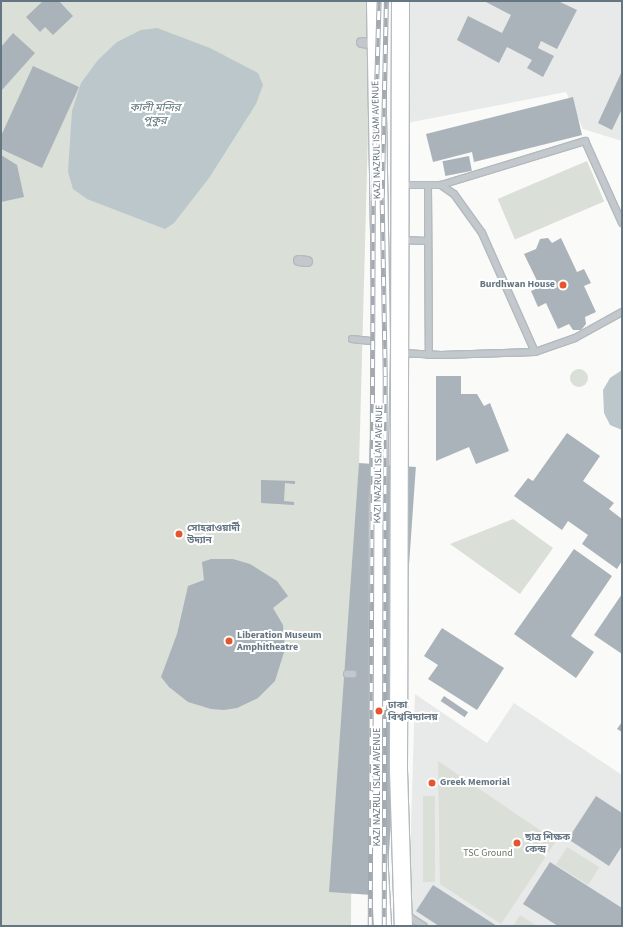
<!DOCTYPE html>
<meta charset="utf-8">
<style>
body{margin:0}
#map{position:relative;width:623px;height:927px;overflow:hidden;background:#fafaf8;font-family:"Source Sans 3","Noto Sans Bengali",sans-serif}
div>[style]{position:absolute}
.built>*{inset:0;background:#e8e9e9}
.green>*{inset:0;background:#dadfd7;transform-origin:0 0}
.round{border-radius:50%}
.water>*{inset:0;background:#bbc7cb}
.building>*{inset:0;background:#aab3b9;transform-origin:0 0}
.roads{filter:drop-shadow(1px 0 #b3babf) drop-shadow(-1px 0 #b3babf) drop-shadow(0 1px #b3babf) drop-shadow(0 -1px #b3babf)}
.service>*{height:6px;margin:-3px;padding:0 3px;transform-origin:3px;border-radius:3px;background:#c3c8cc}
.pedestrian>*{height:9px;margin:-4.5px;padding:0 4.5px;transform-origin:4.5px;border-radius:4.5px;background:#c3c8cc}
.secondary>*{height:17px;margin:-8.5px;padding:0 8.5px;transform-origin:8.5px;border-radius:8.5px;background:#fff}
.rail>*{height:4.5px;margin-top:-2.25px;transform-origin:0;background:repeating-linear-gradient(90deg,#fff 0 9px,#a2aab0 0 18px);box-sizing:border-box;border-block:1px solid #a2aab0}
.dots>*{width:11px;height:11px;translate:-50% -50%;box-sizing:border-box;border:2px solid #fff;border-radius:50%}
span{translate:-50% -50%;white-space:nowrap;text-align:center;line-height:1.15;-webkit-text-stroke:4px #fff;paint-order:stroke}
.street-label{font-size:10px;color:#657683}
.poi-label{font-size:10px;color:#657683;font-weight:700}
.right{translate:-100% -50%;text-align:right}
.left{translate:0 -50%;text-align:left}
.park-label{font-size:10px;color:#687a64}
.water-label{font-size:11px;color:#60757c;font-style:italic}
.frame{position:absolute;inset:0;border:2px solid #657683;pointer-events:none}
</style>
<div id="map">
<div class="built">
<div style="clip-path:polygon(409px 1px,622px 1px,622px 141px,583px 129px,566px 92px,407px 123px)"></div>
<div style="clip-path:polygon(415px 694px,487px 743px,514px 703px,622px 775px,622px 926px,408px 926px)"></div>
</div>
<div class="green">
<div style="clip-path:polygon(1px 1px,366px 1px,369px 96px,352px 727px,351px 926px,1px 926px)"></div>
<div style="left:587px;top:161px;width:44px;height:97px;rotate:67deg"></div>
<div class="round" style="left:570px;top:369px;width:18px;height:18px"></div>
<div style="clip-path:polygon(513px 519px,553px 548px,520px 594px,450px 544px)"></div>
<div style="clip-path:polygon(438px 761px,556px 841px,501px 924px,440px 884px)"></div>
<div style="left:423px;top:796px;width:12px;height:86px"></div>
<div style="left:567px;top:847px;width:38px;height:21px;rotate:32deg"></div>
<div style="clip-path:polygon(520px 915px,537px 926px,513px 926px)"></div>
</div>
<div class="water">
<div style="clip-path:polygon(157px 28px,210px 48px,258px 73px,263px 85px,256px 104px,209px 178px,174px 223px,165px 229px,87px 199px,73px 189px,68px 172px,72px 111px,81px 83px,98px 60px,117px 42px,141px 30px)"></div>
<div style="clip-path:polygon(622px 370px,622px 430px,610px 425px,604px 413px,603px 390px,610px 378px)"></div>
</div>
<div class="building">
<div style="clip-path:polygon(43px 1px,59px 1px,73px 16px,53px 35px,45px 27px,40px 32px,26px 17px)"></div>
<div style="clip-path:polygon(484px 1px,558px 1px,577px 10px,557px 49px,541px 41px,538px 48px,554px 56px,543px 77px,527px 68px,532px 60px,507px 47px,499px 63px,457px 40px,468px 16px,502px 33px,511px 15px)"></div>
<div style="clip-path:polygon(13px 33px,35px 53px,1px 91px,1px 47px)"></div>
<div style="clip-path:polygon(33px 66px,79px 87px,42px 168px,1px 149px,1px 136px)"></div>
<div style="clip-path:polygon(622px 71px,622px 109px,612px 130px,598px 123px)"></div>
<div style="clip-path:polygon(573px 97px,582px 135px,474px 162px,472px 152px,433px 162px,426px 134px)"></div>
<div style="clip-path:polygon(1px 155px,17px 165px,24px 197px,1px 202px)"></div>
<div style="left:469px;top:156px;width:15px;height:27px;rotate:79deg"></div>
<div style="clip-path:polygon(548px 238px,552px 243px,561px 238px,577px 272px,584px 269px,591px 283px,584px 286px,596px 312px,585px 317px,586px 324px,581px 330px,573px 330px,569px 324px,558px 329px,546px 303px,538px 307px,531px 291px,540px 287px,524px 254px,536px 249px,540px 239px)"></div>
<div style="clip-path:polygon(436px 376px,461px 376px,461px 394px,477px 394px,484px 406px,490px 403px,509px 451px,476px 464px,469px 447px,436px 461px)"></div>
<div style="clip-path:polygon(567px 433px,600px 456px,583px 481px,614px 503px,609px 509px,622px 519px,622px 561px,617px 569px,582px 544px,588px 535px,568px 521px,562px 530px,514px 496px,528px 478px,533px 481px)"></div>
<div style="left:359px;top:463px;width:57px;height:430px;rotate:4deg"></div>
<div style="clip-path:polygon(261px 480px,295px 481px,295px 484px,285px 483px,284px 501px,294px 502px,294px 505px,261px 503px)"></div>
<div style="clip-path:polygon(574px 549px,612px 576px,571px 636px,594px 652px,576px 678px,514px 634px)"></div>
<div style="clip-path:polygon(211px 559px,233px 559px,250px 564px,277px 581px,288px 596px,273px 608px,283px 625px,285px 649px,275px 681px,258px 698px,237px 708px,224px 710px,211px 709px,188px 702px,169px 687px,161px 677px,177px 634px,188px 586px,204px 580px,202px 562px)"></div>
<div style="clip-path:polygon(622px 594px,622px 654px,594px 635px)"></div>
<div style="clip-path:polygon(442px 628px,504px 668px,477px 710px,428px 679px,438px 665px,424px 656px)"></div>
<div style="left:444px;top:696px;width:29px;height:6px;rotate:34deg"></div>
<div style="clip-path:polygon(622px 722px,622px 732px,617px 729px)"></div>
<div style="left:430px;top:781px;width:5px;height:4px"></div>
<div style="clip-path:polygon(596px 796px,622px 813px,622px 846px,609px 866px,568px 839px)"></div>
<div style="clip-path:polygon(550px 862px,622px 908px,622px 926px,558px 926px,523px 904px)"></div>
<div style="clip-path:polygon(433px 885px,497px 926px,439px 926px,416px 911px)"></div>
</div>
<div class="roads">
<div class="service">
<div style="left:400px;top:185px;width:41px"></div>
<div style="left:441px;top:185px;width:16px;rotate:35deg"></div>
<div style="left:454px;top:194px;width:48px;rotate:54.3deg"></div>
<div style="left:482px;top:233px;width:130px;rotate:66deg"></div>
<div style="left:535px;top:352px;width:94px;rotate:178.2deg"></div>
<div style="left:441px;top:355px;width:41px;rotate:-177.2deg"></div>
<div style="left:441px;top:185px;width:151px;rotate:-17deg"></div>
<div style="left:585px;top:141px;width:90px;rotate:65.7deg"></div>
<div style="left:428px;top:186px;width:169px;rotate:89.7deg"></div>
<div style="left:400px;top:240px;width:28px;rotate:2deg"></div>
<div style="left:352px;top:339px;width:28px;rotate:6deg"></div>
<div style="left:535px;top:352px;width:42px;rotate:-19.3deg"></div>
<div style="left:575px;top:338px;width:54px;rotate:-29deg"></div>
<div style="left:347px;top:674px;width:6px"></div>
<div style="left:404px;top:917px;width:7px;rotate:8deg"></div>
<div style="left:411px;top:918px;width:15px;rotate:32deg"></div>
</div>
<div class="pedestrian">
<div style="left:361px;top:42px;width:9px;rotate:6deg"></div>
<div style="left:298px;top:260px;width:9px;rotate:6deg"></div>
</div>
<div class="secondary">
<div style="left:375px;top:1px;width:341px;rotate:89deg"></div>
<div style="left:381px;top:342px;width:194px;rotate:91.2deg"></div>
<div style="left:377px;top:536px;width:297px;rotate:90deg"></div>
<div style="left:377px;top:833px;width:93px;rotate:86.9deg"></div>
<div style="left:400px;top:1px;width:769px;rotate:90.15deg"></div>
<div style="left:398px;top:770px;width:156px;rotate:88.2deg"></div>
</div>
</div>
<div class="rail">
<div style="left:370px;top:926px;width:726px;rotate:-89.76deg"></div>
<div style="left:373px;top:200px;width:199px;rotate:-88.3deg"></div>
<div style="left:384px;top:926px;width:550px;rotate:-89.9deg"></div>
<div style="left:385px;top:376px;width:178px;rotate:-91deg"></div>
<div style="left:382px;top:198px;width:197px;rotate:-88.8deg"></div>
</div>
<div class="dots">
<div style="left:563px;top:285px;background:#e4572e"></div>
<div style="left:179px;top:534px;background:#e4572e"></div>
<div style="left:229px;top:641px;background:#e4572e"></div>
<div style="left:379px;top:711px;background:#e4572e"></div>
<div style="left:432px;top:783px;background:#e4572e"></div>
<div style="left:517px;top:843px;background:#e4572e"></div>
</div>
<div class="street-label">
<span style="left:377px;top:140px;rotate:-91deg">KAZI NAZRUL ISLAM AVENUE</span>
<span style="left:379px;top:464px;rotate:-89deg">KAZI NAZRUL ISLAM AVENUE</span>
<span style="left:378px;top:787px;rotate:-90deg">KAZI NAZRUL ISLAM AVENUE</span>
</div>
<div class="poi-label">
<span class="right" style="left:555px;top:285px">Burdhwan House</span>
<span class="left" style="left:187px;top:534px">সোহরাওয়ার্দী<br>উদ্যান</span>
<span class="left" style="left:237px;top:641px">Liberation Museum<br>Amphitheatre</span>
<span class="left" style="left:388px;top:711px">ঢাকা<br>বিশ্ববিদ্যালয়</span>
<span class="left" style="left:440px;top:783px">Greek Memorial</span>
<span class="left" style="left:525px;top:843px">ছাত্র শিক্ষক<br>কেন্দ্র</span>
</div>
<div class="park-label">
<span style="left:488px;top:854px">TSC Ground</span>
</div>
<div class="water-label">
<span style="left:155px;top:115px">কালী মন্দির<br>পুকুর</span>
</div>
<div class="frame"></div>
</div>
